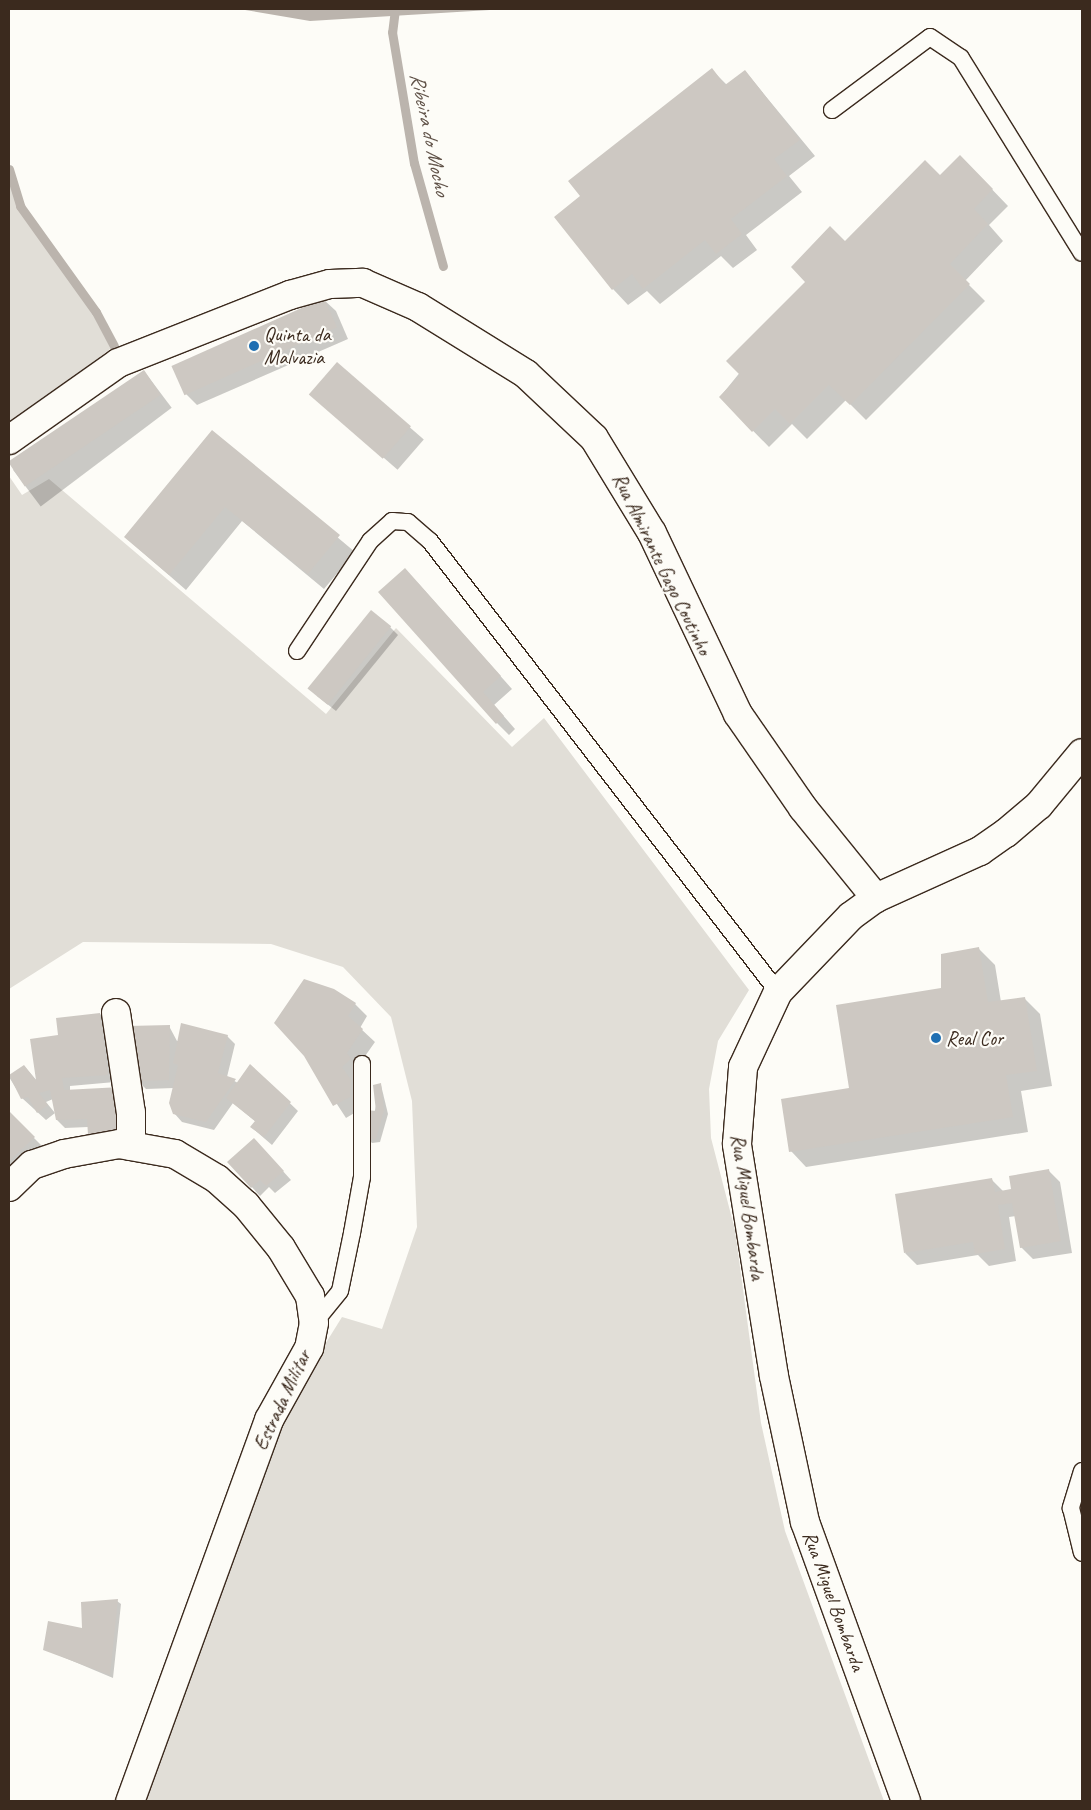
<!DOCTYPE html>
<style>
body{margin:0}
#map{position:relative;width:1091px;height:1810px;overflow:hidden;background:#fdfcf7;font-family:Caveat,sans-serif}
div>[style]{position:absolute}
.green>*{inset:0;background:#e1ded7}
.water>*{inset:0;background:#bbb4ad}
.shadow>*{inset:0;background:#0003;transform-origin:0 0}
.stream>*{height:9px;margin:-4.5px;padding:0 4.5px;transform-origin:4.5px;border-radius:4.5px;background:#bbb4ad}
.building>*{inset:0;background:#cdc8c2;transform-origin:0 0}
.roads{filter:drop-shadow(1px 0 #3b2a1e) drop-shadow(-1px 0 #3b2a1e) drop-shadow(0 1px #3b2a1e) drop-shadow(0 -1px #3b2a1e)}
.service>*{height:16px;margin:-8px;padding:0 8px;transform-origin:8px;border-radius:8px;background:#fdfcf7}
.minor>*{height:28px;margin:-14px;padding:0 14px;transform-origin:14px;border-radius:14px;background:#fdfcf7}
.tertiary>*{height:28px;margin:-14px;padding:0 14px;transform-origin:14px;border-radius:14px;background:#fdfcf7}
.secondary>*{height:28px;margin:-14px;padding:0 14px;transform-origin:14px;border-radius:14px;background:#fdfcf7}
.dots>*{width:14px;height:14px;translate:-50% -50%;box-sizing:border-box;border:2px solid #fdfcf7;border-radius:50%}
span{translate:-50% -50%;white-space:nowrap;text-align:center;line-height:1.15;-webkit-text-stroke:4.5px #fdfcf7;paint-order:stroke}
.poi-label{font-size:20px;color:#3b2a1e}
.left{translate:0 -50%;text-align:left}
.street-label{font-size:20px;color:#3b2a1e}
.water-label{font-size:21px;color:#615349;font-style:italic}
.frame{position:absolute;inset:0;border:10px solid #3b2a1e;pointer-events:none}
</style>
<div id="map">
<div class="green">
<div style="clip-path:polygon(9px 169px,20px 206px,96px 312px,114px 346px,9px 428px)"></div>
<div style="clip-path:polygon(9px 476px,22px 495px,49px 479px,326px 714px,396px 628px,512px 747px,544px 718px,749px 990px,718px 1041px,709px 1089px,711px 1138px,735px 1230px,761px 1423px,785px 1531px,884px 1801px,143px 1801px,283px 1412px,342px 1317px,382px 1329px,417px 1227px,412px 1101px,391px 1017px,343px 967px,271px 944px,83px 942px,9px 989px)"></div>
</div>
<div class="water">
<div style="clip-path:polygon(239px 9px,506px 9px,310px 21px)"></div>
</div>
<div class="shadow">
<div style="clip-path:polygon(712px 70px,727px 85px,745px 71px,815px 156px,789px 176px,802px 192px,746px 235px,757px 250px,733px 268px,721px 256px,660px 304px,647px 291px,628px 305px,613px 289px,582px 197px)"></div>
<div style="clip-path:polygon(960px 156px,1008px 206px,989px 225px,1003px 241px,965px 281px,985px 301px,866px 420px,846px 400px,807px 439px,792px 424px,769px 447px,720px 397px,845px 243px,940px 176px)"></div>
<div style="clip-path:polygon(323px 299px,336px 311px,348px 339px,197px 405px,185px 393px)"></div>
<div style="left:337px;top:364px;width:115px;height:40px;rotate:41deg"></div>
<div style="left:144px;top:371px;width:46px;height:164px;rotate:53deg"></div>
<div style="clip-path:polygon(212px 432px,355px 552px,324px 589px,242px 521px,186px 590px,125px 537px)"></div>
<div style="clip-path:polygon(417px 582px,512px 689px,494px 705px,515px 729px,509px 735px,497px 723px)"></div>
<div style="clip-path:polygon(390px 627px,398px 635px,336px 711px,317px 696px)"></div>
<div style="clip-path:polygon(979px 949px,995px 965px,1001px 1002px,1024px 998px,1040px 1014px,1052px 1086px,1021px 1091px,1028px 1132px,806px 1167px,791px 1151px)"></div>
<div style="clip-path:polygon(355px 1004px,367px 1016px,360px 1028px,375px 1042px,358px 1066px,363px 1072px,353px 1080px,362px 1094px,361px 1109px,346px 1118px,305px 1055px)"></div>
<div style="clip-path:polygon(100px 1014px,108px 1022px,115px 1082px,70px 1086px,70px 1091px,121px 1088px,97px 1143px,88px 1127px,65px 1128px,57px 1120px,53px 1099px,46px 1102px,55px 1113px,46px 1120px,22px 1098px,9px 1077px,24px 1066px,37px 1081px,60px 1036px)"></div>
<div style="clip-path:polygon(169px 1026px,177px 1041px,227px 1036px,235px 1044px,227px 1077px,238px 1083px,251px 1066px,298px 1111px,272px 1145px,251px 1127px,256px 1122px,233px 1103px,214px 1130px,182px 1122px,174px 1113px,174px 1088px,146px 1089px,138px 1081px)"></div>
<div style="clip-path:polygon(381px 1085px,388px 1114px,380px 1142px,372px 1143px,368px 1139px)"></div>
<div style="clip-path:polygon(9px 1113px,42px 1146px,14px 1172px,9px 1185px)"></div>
<div style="clip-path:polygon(262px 1148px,291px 1180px,275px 1193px,269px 1187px,260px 1196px,229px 1162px)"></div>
<div style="clip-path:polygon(1048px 1170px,1060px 1182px,1072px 1253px,1033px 1259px,1021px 1247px,1016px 1216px,1009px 1217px,1016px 1261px,989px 1266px,978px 1255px,917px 1265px,905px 1253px,992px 1180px,1004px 1192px,1012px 1190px)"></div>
<div style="clip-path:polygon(117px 1601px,121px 1604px,113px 1678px,44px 1649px,83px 1629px)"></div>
</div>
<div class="stream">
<div style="left:395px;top:9px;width:23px;rotate:97deg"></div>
<div style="left:392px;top:32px;width:133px;rotate:80.5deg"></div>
<div style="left:414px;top:163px;width:107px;rotate:74.3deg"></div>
<div style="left:9px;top:169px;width:39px;rotate:73deg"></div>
<div style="left:20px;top:206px;width:130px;rotate:54.4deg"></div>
<div style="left:96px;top:312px;width:38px;rotate:62deg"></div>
</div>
<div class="building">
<div style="clip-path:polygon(712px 68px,725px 85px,745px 70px,800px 140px,774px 159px,787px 176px,731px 219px,742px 234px,716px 254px,705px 240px,643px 289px,632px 274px,612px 290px,554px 217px,580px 196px,568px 181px)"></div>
<div style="clip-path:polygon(960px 155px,993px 189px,974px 209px,988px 224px,950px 264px,970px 284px,850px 405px,829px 385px,790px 424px,775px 409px,752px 432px,719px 397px,740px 375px,726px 361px,805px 282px,791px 267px,830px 226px,845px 241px,925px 160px,940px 175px)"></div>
<div style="left:324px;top:298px;width:32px;height:167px;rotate:66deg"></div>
<div style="left:337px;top:362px;width:98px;height:43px;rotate:41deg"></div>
<div style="left:144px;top:370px;width:30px;height:164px;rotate:56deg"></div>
<div style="clip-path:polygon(212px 430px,340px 535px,308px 574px,225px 507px,169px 575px,124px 537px)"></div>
<div style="clip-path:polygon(405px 568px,501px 676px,483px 692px,504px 716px,496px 724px,378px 592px)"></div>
<div style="left:371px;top:610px;width:26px;height:101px;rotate:39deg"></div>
<div style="clip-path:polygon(979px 947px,988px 1002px,1025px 997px,1037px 1071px,1006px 1075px,1013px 1117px,789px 1152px,781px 1099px,849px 1088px,836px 1005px,941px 988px,941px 954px)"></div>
<div style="clip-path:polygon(304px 979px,334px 989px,356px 1003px,348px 1016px,363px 1029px,347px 1053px,351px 1059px,342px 1067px,351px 1080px,350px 1097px,333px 1106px,304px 1056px,274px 1023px)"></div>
<div style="clip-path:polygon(100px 1013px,108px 1075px,62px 1078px,64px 1090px,121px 1087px,120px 1133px,88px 1135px,87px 1119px,56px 1120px,50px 1090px,39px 1093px,48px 1105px,37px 1113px,28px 1097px,21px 1099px,9px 1075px,24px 1065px,36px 1080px,30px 1039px,58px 1035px,56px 1018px)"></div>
<div style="clip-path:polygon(181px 1023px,228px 1035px,218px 1073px,236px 1079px,206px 1122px,173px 1114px,169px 1103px,178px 1065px,173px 1063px)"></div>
<div style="clip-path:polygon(170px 1025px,169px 1080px,137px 1081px,128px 1026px)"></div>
<div style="clip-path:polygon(250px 1064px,291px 1102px,264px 1137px,250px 1127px,255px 1121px,226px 1098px)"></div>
<div style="clip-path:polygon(381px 1083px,384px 1110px,376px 1139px,367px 1140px,366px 1110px,376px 1111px,373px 1085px)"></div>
<div style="clip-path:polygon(9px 1111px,35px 1137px,9px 1161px)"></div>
<div style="clip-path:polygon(254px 1138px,284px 1171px,266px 1186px,260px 1180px,251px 1188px,227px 1162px)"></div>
<div style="clip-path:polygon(1049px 1169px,1061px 1241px,1020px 1248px,1012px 1203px,998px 1205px,1005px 1249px,975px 1254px,973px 1242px,904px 1253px,895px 1194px,992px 1178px,995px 1192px,1011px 1189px,1009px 1176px)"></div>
<div style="clip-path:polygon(118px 1599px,110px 1675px,43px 1650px,48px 1621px,82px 1628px,81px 1602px)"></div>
</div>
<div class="roads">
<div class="service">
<div style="left:832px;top:110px;width:122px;rotate:-36.7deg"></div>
<div style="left:930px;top:37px;width:37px;rotate:34deg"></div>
<div style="left:961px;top:58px;width:229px;rotate:58.2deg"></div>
<div style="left:297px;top:651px;width:132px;rotate:-56.4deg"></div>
<div style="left:370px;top:541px;width:30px;rotate:-42deg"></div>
<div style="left:392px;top:521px;width:16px;rotate:4deg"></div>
<div style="left:408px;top:522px;width:29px;rotate:41deg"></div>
<div style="left:430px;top:541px;width:570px;rotate:52.35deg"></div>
<div style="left:314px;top:1323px;width:41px;rotate:-50.9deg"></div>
<div style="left:340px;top:1291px;width:59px;rotate:-78.3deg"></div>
<div style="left:352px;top:1233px;width:57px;rotate:-79.9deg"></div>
<div style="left:362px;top:1177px;width:113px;rotate:-90deg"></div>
<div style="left:1082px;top:1471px;width:39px;rotate:107deg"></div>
<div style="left:1071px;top:1508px;width:46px;rotate:76.3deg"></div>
</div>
<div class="minor">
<div style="left:116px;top:1013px;width:101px;rotate:81.5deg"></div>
<div style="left:131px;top:1113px;width:33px;rotate:90deg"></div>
<div style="left:9px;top:1187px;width:32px;rotate:-44deg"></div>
<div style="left:32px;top:1165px;width:34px;rotate:-19deg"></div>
<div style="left:64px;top:1154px;width:56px;rotate:-10.3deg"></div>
<div style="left:119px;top:1144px;width:57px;rotate:10.1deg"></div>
<div style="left:175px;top:1154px;width:49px;rotate:30.8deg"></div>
<div style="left:217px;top:1179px;width:39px;rotate:42deg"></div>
<div style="left:246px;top:1205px;width:55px;rotate:50.9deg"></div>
<div style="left:281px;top:1248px;width:56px;rotate:58.9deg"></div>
<div style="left:310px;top:1296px;width:27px;rotate:82deg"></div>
<div style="left:314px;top:1323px;width:25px;rotate:101deg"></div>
<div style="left:309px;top:1348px;width:82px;rotate:119.1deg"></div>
<div style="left:269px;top:1420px;width:406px;rotate:110deg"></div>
</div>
<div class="tertiary">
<div style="left:9px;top:440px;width:133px;rotate:-35.2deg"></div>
<div style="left:118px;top:363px;width:185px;rotate:-21.6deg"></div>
<div style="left:290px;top:295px;width:41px;rotate:-15.4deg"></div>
<div style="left:330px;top:284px;width:33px;rotate:-2deg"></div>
<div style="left:363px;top:283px;width:60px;rotate:23.6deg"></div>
<div style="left:418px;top:307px;width:127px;rotate:31.8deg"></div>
<div style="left:526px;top:374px;width:93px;rotate:43.3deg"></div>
<div style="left:594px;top:438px;width:111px;rotate:58.6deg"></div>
<div style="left:652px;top:533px;width:200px;rotate:64.6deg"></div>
<div style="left:738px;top:714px;width:114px;rotate:55.3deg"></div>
<div style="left:803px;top:808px;width:116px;rotate:51deg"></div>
</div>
<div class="secondary">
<div style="left:906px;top:1801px;width:297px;rotate:-109.9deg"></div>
<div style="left:805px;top:1522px;width:149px;rotate:-102deg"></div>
<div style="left:774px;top:1376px;width:235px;rotate:-99.1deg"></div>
<div style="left:737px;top:1144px;width:77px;rotate:-85.5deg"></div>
<div style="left:743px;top:1067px;width:83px;rotate:-65deg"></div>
<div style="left:778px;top:992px;width:105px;rotate:-46.2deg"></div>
<div style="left:851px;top:916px;width:31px;rotate:-36deg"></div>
<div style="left:876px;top:898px;width:114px;rotate:-24.3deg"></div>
<div style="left:980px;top:851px;width:32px;rotate:-35deg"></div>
<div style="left:1006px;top:833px;width:43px;rotate:-40.3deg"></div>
<div style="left:1039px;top:805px;width:67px;rotate:-50.4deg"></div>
</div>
</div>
<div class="dots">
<div style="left:254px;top:346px;background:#1f6fb2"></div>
<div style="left:936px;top:1038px;background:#1f6fb2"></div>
</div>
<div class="poi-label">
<span class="left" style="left:264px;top:346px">Quinta da<br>Malvazia</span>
<span class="left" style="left:946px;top:1038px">Real Cor</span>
</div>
<div class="street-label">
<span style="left:662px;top:564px;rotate:64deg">Rua Almirante Gago Coutinho</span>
<span style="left:748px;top:1207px;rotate:82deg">Rua Miguel Bombarda</span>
<span style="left:282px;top:1400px;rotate:-65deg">Estrada Militar</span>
<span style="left:834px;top:1601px;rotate:70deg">Rua Miguel Bombarda</span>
</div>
<div class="water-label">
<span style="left:430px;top:134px;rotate:78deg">Ribeira do Mocho</span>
</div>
<div class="frame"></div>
</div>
